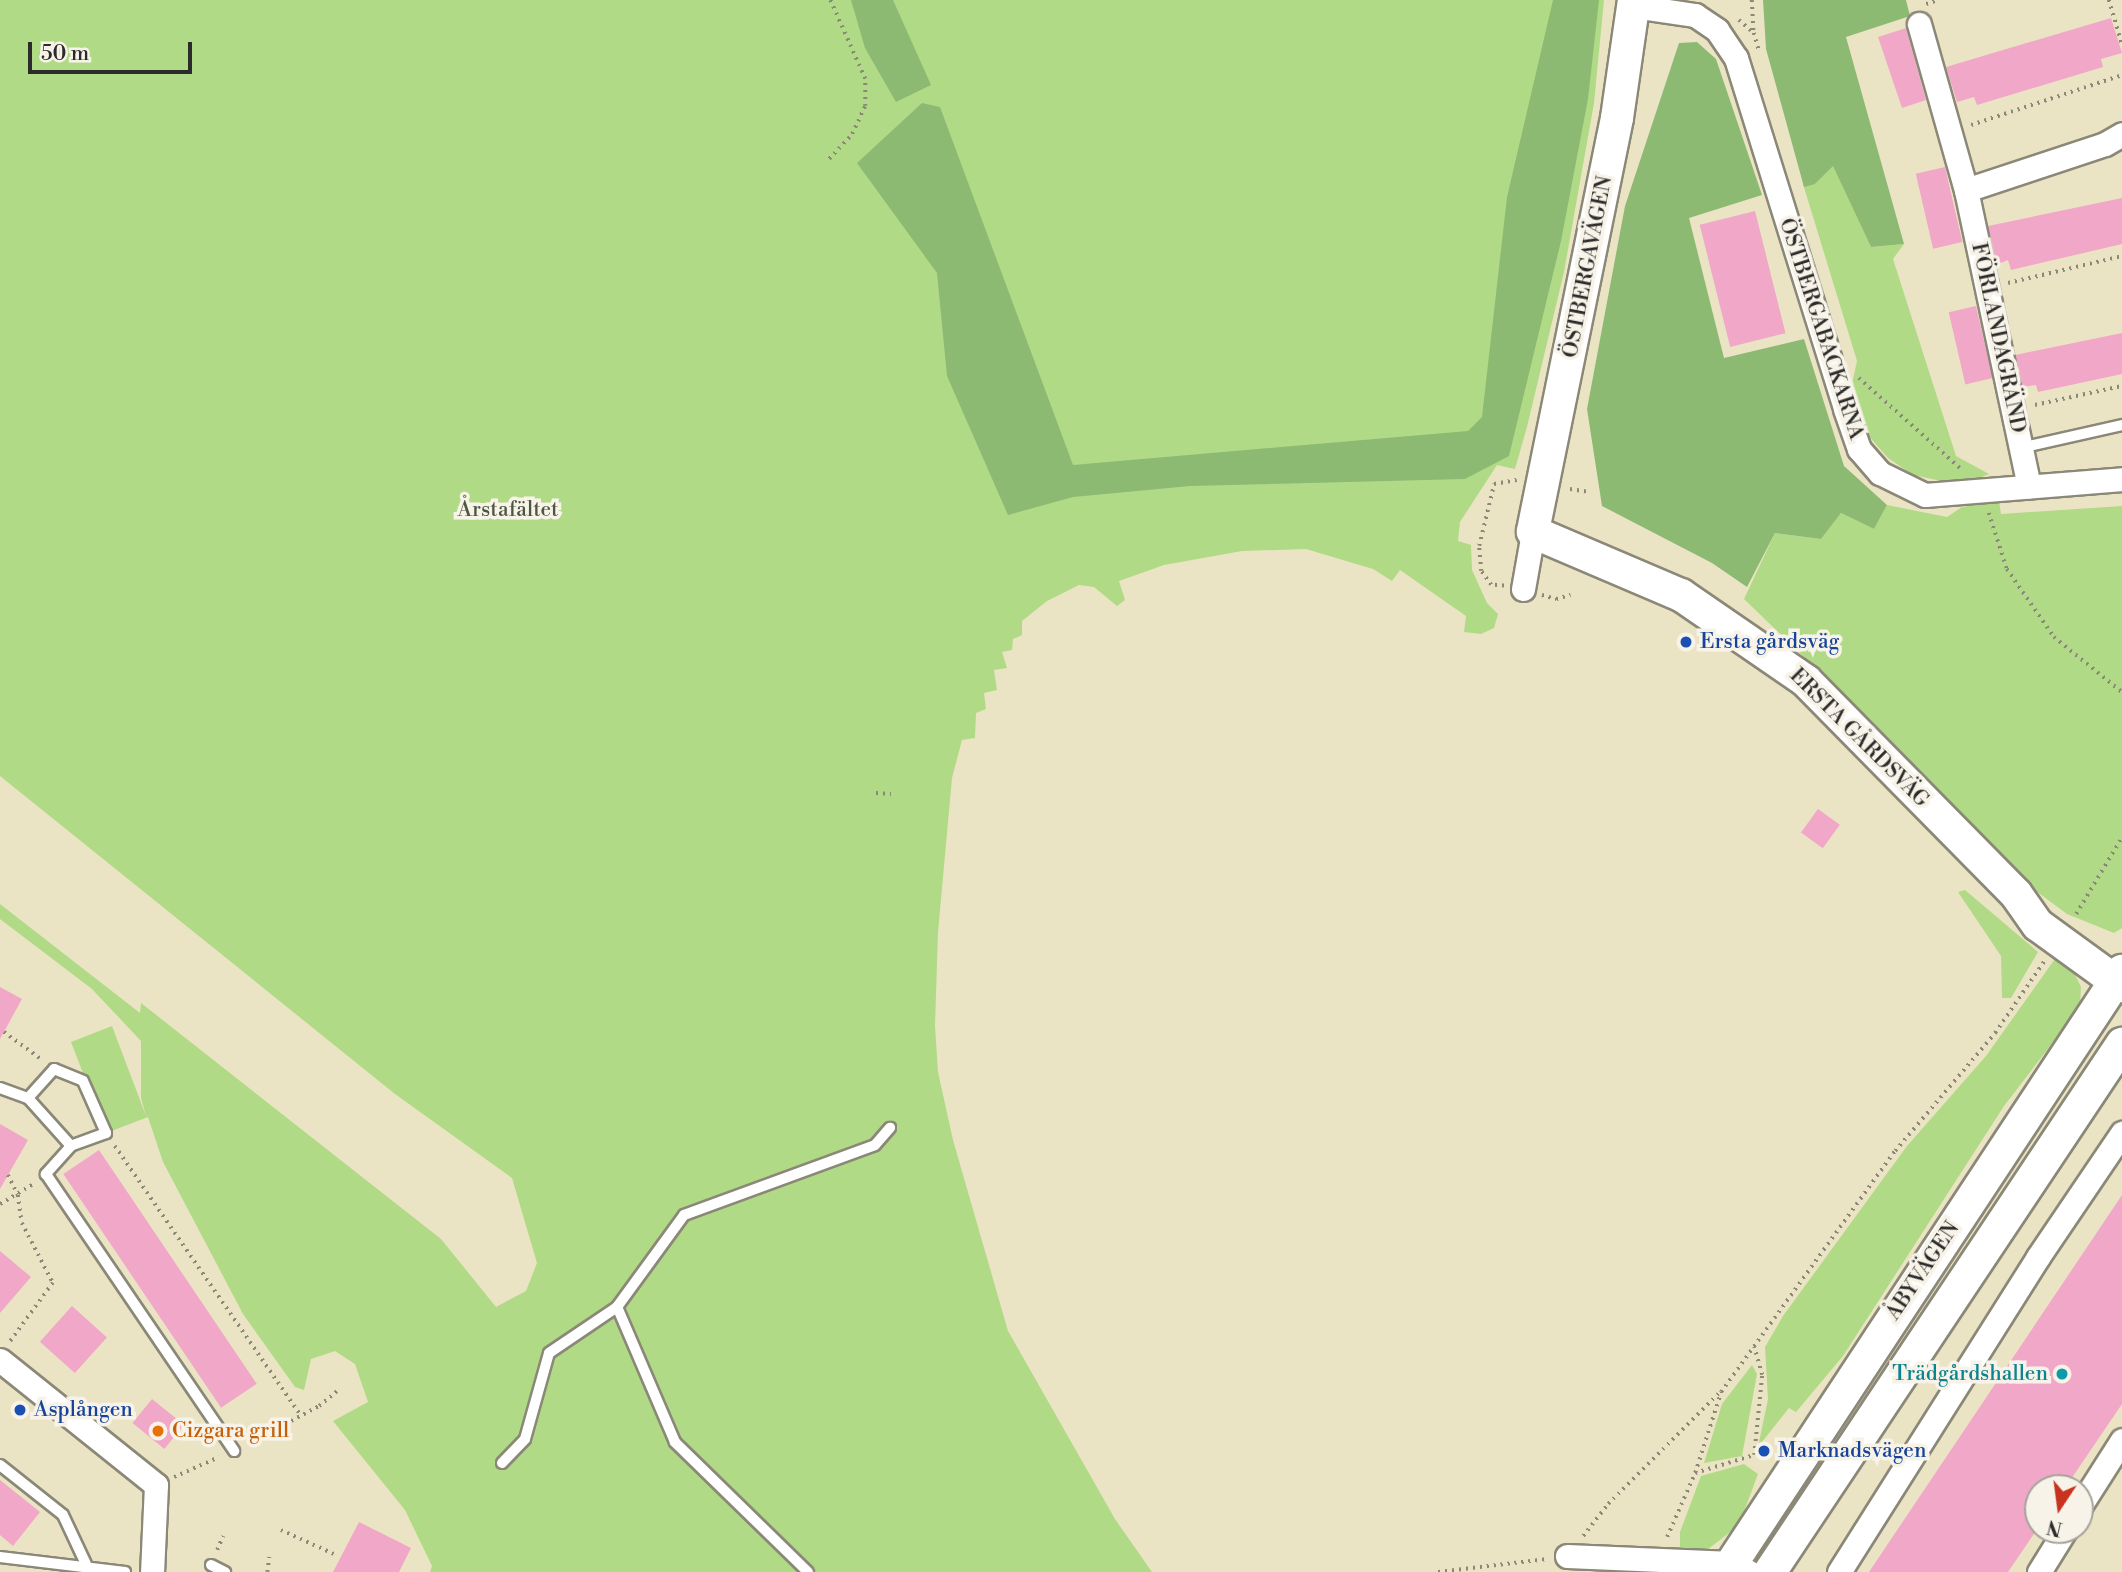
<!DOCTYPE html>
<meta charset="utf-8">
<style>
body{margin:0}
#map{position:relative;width:2122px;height:1572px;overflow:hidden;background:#ebe4c4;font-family:"Libre Bodoni",serif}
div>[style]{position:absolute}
.green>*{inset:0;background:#b0da85}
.forest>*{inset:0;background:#8cba72}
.building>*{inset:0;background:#f1a7c8;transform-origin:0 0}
.path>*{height:3.5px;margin-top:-1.75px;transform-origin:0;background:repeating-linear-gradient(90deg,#8b8878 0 2px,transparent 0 7px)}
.roads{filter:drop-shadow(2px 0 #8b8878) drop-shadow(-2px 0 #8b8878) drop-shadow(0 2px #8b8878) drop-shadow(0 -2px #8b8878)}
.lane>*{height:10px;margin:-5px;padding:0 5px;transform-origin:5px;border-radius:5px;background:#fff}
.street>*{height:23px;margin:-11.5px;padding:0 11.5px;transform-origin:11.5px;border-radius:11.5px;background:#fff}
.secondary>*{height:32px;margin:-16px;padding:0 16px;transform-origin:16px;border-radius:16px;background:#fff}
.dots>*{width:19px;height:19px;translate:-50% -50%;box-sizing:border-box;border:4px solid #f7f3e8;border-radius:50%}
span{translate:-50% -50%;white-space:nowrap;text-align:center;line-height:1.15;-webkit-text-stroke:7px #f7f3e8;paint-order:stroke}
.street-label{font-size:21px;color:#2b2b2b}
.park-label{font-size:21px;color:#4c5742}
.transit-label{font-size:21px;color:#164399}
.left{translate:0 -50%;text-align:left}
.culture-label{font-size:21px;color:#0d838f}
.right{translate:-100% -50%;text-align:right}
.food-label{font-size:21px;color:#c56008}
.north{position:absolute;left:2024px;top:1474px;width:70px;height:70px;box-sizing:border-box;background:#f7f3e8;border:2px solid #a5a39c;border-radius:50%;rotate:193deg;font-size:19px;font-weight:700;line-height:28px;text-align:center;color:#2b2b2b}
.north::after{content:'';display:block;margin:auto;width:24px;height:32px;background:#c8321e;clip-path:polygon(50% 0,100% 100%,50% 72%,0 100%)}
.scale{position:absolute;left:28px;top:42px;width:164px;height:32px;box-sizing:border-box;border:4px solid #2b2b2b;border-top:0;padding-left:9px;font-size:21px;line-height:24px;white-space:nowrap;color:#2b2b2b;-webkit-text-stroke:5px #f7f3e8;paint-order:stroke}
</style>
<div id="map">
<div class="green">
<div style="clip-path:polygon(0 0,1604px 0,1594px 103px,1564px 272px,1527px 427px,1515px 469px,1497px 465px,1460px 522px,1458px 541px,1471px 545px,1472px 570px,1487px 603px,1498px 614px,1494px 628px,1481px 634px,1464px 632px,1466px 616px,1400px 570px,1392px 581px,1373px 569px,1306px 549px,1242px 551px,1164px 565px,1119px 581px,1125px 600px,1117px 606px,1094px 587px,1079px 585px,1047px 601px,1022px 621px,1022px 635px,1013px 639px,1012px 650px,1002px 652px,1007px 668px,994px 670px,997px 690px,984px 693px,986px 709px,976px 713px,975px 738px,962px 740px,952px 778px,938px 932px,935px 1026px,938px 1072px,953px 1140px,1008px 1331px,1115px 1519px,1152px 1572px,430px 1572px,432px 1566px,405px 1510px,333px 1421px,368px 1402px,355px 1364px,335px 1351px,311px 1359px,304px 1390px,295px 1387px,243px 1314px,163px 1162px,148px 1117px,106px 1133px,71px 1042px,112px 1026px,146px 1116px,141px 1098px,141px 1041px,92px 989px,0 919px,0 904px,140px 1013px,141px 1003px,441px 1239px,496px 1307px,526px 1291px,537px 1263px,512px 1178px,395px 1094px,0 776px)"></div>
<div style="clip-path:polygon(1833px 165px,1871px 247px,1904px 244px,1893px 259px,1956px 456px,1989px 474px,1961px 485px,1913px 475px,1888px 458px,1867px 434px,1851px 389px,1857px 361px,1803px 184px,1815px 184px)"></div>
<div style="clip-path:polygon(1999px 501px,2001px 514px,2122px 506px,2122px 928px,2114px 933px,2067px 914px,2004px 867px,1886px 736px,1744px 599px,1775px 533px,1821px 539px,1841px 513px,1874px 529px,1887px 505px,1947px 517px,1962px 507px)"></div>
<div style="clip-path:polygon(1965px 890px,2038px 952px,2011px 998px,2002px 998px,2001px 956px,1958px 892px)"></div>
<div style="clip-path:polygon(2057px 956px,2072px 968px,2081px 987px,2080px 1007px,2004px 1106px,1843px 1356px,1796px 1412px,1789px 1408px,1758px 1447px,1768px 1399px,1765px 1347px,1783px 1316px,1907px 1146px,1986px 1056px)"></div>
<div style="clip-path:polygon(1752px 1365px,1757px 1374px,1742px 1456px,1704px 1463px,1722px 1404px)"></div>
<div style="clip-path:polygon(1744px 1464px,1758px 1474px,1739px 1525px,1707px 1550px,1680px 1547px,1680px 1532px,1701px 1476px)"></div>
</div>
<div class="forest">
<div style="clip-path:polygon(851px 0,893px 0,931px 85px,896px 102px,865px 48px)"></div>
<div style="clip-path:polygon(1553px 0,1599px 0,1588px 99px,1561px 241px,1509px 456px,1465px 479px,1190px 486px,1073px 497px,1008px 515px,947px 376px,937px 273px,857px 163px,922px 103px,940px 107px,1073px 465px,1468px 431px,1482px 417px,1507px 197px)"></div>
<div style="clip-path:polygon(1763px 0,1906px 0,1910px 16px,1846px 37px,1904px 244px,1871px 247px,1833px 166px,1815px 184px,1804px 187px,1766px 49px)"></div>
<div style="clip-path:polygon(1697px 42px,1716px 59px,1762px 195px,1689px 218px,1724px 358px,1804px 339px,1844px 466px,1887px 505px,1874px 529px,1841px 513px,1821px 539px,1775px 533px,1747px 587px,1712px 563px,1602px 506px,1587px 409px,1625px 206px,1679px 43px)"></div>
</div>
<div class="building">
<div style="clip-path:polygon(2111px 18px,2122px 53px,2101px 59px,2103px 67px,1977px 105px,1974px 97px,1957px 102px,1946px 67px)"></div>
<div style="clip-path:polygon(1906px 28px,1926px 100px,1902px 108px,1878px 37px)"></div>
<div style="left:1945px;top:167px;width:77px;height:30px;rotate:77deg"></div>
<div style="clip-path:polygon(2122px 198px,2122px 244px,2011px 270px,2008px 260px,1996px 265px,1988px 226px)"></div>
<div style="left:1755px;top:211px;width:126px;height:57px;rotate:76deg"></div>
<div style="left:1976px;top:306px;width:74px;height:28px;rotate:77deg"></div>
<div style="clip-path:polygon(2122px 333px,2122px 374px,2038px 392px,2036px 385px,2022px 387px,2015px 355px)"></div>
<div style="left:1818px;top:809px;width:27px;height:29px;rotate:36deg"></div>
<div style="clip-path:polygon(0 987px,22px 999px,0 1039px)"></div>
<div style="clip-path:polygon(0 1124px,28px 1140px,0 1189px)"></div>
<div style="left:99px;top:1150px;width:282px;height:43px;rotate:56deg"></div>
<div style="clip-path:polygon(2122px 1195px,2122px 1404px,2065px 1488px,2038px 1488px,2038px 1528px,2008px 1572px,1869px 1572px)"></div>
<div style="clip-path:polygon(0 1251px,31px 1277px,0 1313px)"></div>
<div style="left:72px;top:1306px;width:47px;height:48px;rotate:42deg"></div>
<div style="left:152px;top:1399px;width:41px;height:31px;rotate:39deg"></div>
<div style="clip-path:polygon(0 1480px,40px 1512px,13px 1546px,0 1535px)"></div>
<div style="clip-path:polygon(359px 1522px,411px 1548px,399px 1572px,333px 1572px)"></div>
</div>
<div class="path">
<div style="left:1752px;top:0;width:33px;rotate:87deg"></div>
<div style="left:2109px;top:0;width:46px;rotate:73.5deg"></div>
<div style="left:1926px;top:4px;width:13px;rotate:-18deg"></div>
<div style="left:1739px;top:20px;width:20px;rotate:41deg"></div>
<div style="left:1754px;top:33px;width:18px;rotate:74deg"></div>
<div style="left:1971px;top:125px;width:159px;rotate:-18.3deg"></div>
<div style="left:829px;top:159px;width:34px;rotate:-47deg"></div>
<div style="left:852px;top:134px;width:31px;rotate:-65deg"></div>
<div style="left:865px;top:106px;width:27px;rotate:-90deg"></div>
<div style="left:865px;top:79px;width:86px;rotate:-113.9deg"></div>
<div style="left:2008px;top:283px;width:117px;rotate:-13.3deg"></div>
<div style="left:1859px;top:378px;width:135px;rotate:41.7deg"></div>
<div style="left:2035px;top:405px;width:89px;rotate:-12.3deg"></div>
<div style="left:1570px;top:489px;width:18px;rotate:9deg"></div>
<div style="left:1989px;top:513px;width:59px;rotate:72.2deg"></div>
<div style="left:2007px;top:569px;width:83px;rotate:55.3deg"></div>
<div style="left:2054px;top:637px;width:87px;rotate:39deg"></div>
<div style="left:1504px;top:586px;width:13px;rotate:-176deg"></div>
<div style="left:1491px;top:585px;width:17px;rotate:-126deg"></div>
<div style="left:1481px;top:571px;width:25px;rotate:-95deg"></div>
<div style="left:1479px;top:546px;width:64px;rotate:-76.4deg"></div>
<div style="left:1494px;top:484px;width:23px;rotate:-10deg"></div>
<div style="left:1542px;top:595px;width:15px;rotate:16deg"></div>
<div style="left:1556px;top:599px;width:15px;rotate:-16deg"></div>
<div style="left:876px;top:793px;width:15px;rotate:4deg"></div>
<div style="left:2076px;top:914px;width:90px;rotate:-59.1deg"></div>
<div style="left:4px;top:1032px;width:46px;rotate:36.1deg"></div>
<div style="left:115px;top:1146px;width:328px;rotate:55.4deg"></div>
<div style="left:8px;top:1175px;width:22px;rotate:63deg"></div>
<div style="left:18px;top:1195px;width:28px;rotate:82deg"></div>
<div style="left:22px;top:1223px;width:68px;rotate:62.7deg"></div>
<div style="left:53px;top:1283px;width:73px;rotate:126.1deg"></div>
<div style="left:0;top:1204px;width:39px;rotate:-31deg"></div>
<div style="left:248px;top:1444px;width:81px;rotate:-28.2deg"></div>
<div style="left:319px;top:1406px;width:23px;rotate:-40deg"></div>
<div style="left:1695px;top:1473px;width:62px;rotate:-17deg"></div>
<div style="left:1754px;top:1455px;width:80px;rotate:-84.3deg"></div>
<div style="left:1762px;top:1375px;width:29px;rotate:-106deg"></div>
<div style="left:174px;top:1477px;width:49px;rotate:-24deg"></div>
<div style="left:281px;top:1530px;width:58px;rotate:24.4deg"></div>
<div style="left:1583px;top:1536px;width:41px;rotate:-52deg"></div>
<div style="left:1608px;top:1504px;width:158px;rotate:-45deg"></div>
<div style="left:1667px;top:1537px;width:70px;rotate:-66.4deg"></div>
<div style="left:1695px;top:1473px;width:85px;rotate:-72.2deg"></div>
<div style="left:1721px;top:1392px;width:297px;rotate:-54.2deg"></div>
<div style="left:1895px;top:1151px;width:155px;rotate:-49.7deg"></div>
<div style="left:1995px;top:1033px;width:88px;rotate:-55.6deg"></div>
<div style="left:217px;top:1550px;width:15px;rotate:-67deg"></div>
<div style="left:267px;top:1572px;width:15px;rotate:-82deg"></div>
<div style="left:1438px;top:1572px;width:110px;rotate:-6.8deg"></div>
</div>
<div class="roads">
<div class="lane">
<div style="left:2020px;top:448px;width:105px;rotate:-12.7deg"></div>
<div style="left:0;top:1088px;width:30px;rotate:20deg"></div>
<div style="left:28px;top:1098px;width:64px;rotate:48.1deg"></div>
<div style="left:71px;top:1146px;width:38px;rotate:132deg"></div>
<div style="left:46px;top:1174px;width:335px;rotate:55.8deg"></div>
<div style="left:28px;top:1098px;width:39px;rotate:-48deg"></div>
<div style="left:54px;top:1069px;width:31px;rotate:22deg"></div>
<div style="left:83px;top:1081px;width:57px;rotate:66.1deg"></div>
<div style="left:106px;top:1133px;width:37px;rotate:160deg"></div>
<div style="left:502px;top:1463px;width:33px;rotate:-46deg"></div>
<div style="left:525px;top:1439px;width:89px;rotate:-74.4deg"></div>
<div style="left:549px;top:1353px;width:82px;rotate:-34.1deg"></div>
<div style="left:0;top:1465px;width:80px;rotate:38.4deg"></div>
<div style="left:63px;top:1515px;width:54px;rotate:64.9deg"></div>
<div style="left:0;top:1557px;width:126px;rotate:6.8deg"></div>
<div style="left:211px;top:1565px;width:16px;rotate:27deg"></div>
<div style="left:808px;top:1572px;width:186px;rotate:-135.7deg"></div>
<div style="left:675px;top:1442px;width:147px;rotate:-113.2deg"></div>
<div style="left:617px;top:1307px;width:114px;rotate:-53.9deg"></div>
<div style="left:684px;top:1215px;width:203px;rotate:-20.1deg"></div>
<div style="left:875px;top:1145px;width:23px;rotate:-49deg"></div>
</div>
<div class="street">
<div style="left:1634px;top:6px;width:62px;rotate:8.4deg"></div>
<div style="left:1695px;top:15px;width:27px;rotate:34deg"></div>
<div style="left:1717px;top:30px;width:34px;rotate:56deg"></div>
<div style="left:1736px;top:58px;width:368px;rotate:72.7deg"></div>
<div style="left:1845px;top:409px;width:42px;rotate:70.7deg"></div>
<div style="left:1859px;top:449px;width:32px;rotate:49deg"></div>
<div style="left:1880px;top:473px;width:50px;rotate:26.1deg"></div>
<div style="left:1925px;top:495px;width:198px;rotate:-4.6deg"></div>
<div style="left:1919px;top:24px;width:173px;rotate:74.2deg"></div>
<div style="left:1966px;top:190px;width:303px;rotate:78deg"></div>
<div style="left:1966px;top:190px;width:146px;rotate:-18.3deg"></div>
<div style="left:2105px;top:144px;width:20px;rotate:-30deg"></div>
<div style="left:1523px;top:589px;width:58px;rotate:-80deg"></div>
<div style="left:0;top:1360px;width:200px;rotate:38.7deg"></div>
<div style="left:156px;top:1485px;width:87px;rotate:92.6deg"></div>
<div style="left:2080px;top:1506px;width:78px;rotate:-57.5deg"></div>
<div style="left:1567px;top:1556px;width:165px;rotate:2.4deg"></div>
<div style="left:1732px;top:1563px;width:19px;rotate:28deg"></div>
<div style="left:1839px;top:1572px;width:373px;rotate:-57.7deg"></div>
<div style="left:2038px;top:1257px;width:150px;rotate:-55.9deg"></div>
<div style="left:2039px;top:1572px;width:49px;rotate:-58.2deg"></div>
</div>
<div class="secondary">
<div style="left:1634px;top:0;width:119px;rotate:98.2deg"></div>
<div style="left:1617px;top:118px;width:422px;rotate:101.5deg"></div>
<div style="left:1533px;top:532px;width:161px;rotate:23.1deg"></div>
<div style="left:1681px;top:595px;width:152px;rotate:34.5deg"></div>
<div style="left:1806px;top:681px;width:299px;rotate:45.4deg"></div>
<div style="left:2016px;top:894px;width:38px;rotate:55deg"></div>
<div style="left:2038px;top:925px;width:104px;rotate:36deg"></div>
<div style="left:1726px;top:1572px;width:720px;rotate:-56.62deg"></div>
<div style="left:1770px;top:1572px;width:635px;rotate:-56.31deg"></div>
</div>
</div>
<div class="dots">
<div style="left:1686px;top:642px;background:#1a4fb4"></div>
<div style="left:2062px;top:1374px;background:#0f9aa8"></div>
<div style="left:20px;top:1410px;background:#1a4fb4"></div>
<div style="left:158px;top:1431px;background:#e8710a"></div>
<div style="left:1764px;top:1451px;background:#1a4fb4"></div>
</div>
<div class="street-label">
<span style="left:1588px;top:267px;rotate:-79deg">ÖSTBERGAVÄGEN</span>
<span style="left:1821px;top:329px;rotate:72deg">ÖSTBERGABACKARNA</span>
<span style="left:1998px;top:338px;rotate:78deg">FÖRLANDAGRÄND</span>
<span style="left:1859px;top:738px;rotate:45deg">ERSTA GÅRDSVÄG</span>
<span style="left:1923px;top:1271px;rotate:-56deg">ÅBYVÄGEN</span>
</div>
<div class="park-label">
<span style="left:508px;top:510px">Årstafältet</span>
</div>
<div class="transit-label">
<span class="left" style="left:1700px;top:642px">Ersta gårdsväg</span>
<span class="left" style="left:34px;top:1410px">Asplången</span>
<span class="left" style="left:1778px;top:1451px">Marknadsvägen</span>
</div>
<div class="culture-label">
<span class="right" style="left:2048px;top:1374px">Trädgårdshallen</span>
</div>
<div class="food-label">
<span class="left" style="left:172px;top:1431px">Cizgara grill</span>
</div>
<div class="north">N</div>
<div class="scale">50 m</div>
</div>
